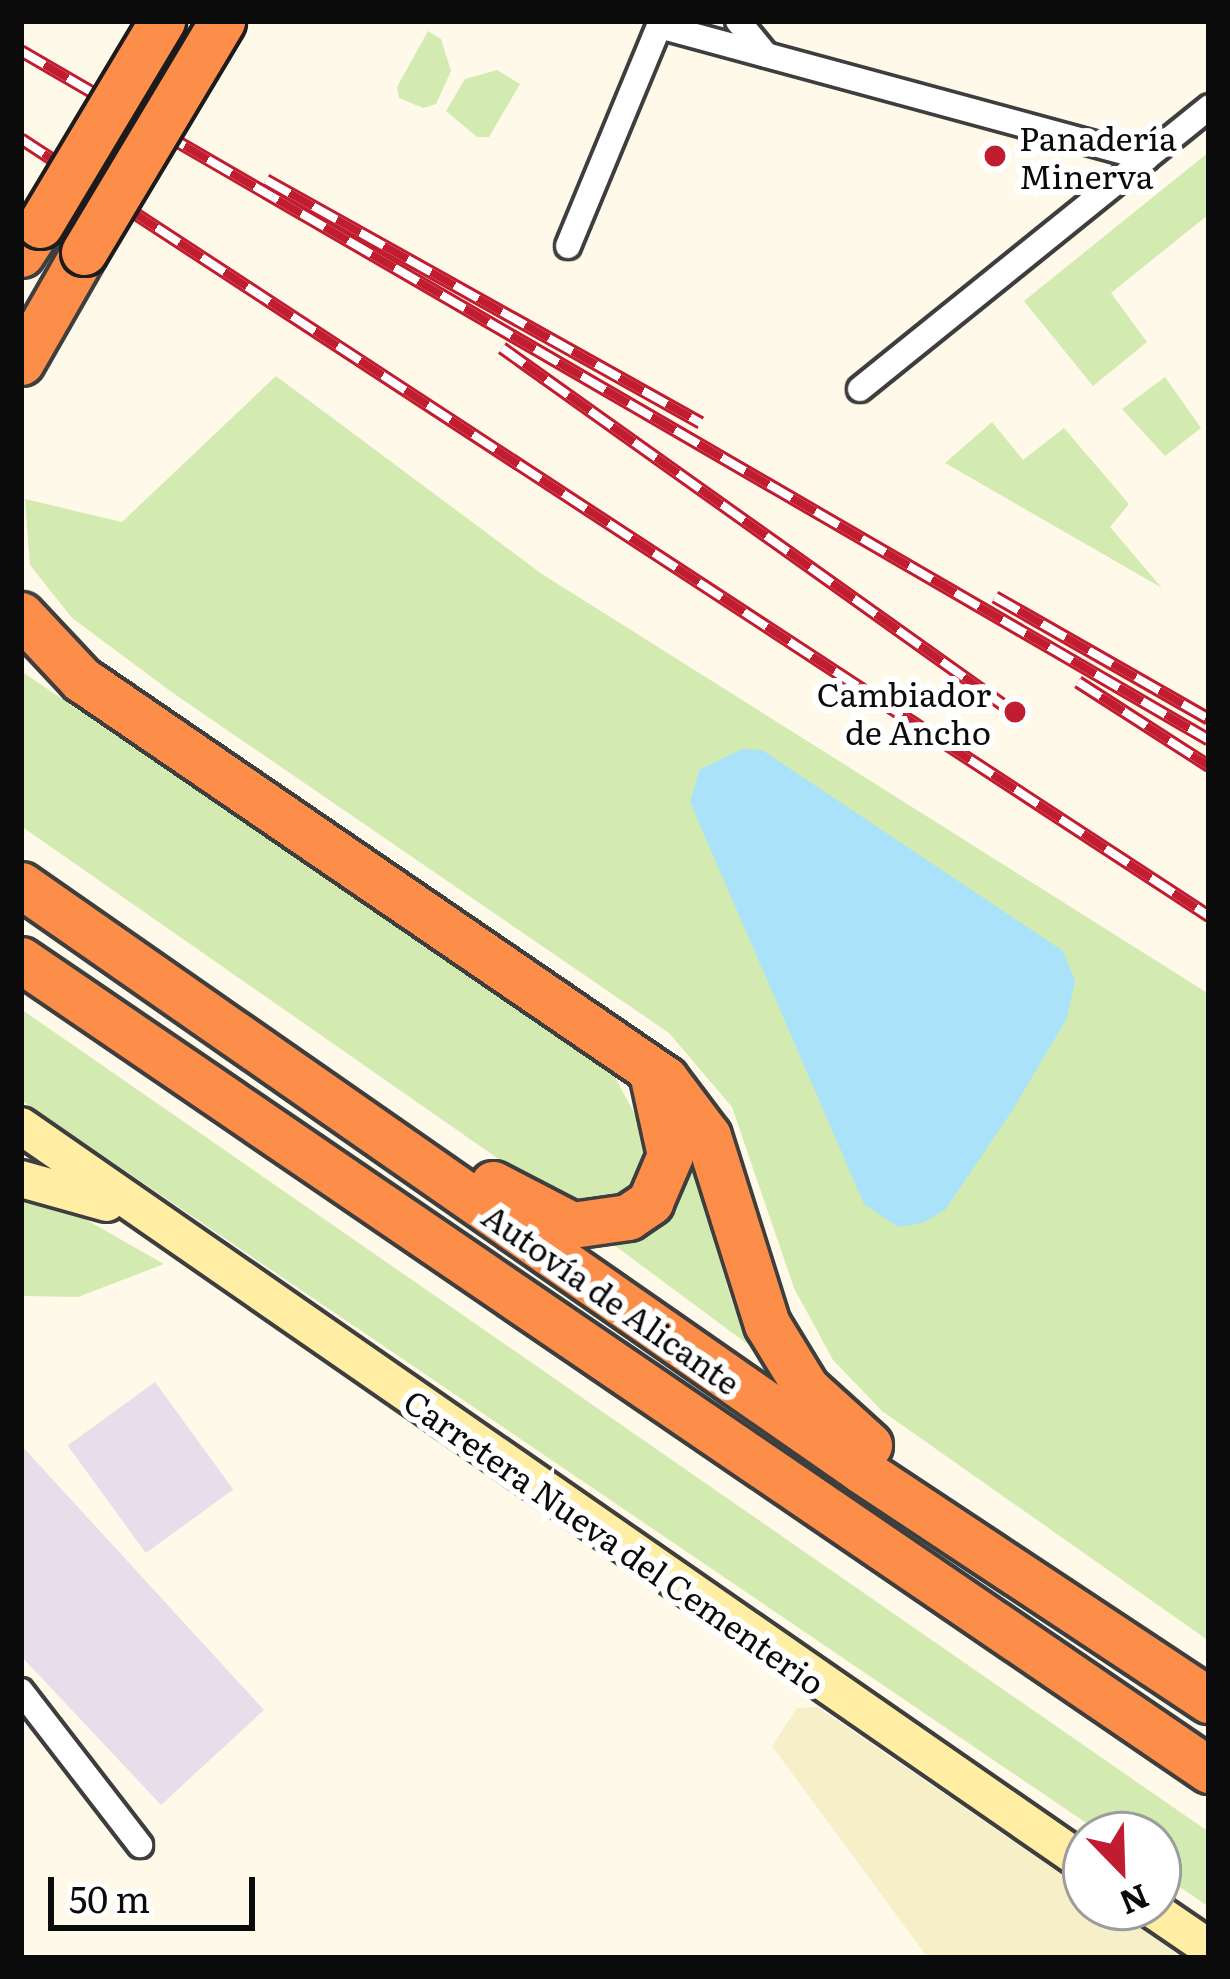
<!DOCTYPE html>
<meta charset="utf-8">
<style>
body{margin:0}
#map{position:relative;width:1230px;height:1979px;overflow:hidden;background:#fff9e9;font-family:Literata,serif}
div>[style]{position:absolute}
.industrial>*{inset:0;background:#e8deeb;transform-origin:0 0}
.farmland>*{inset:0;background:#f6efc8}
.green>*{inset:0;background:#d3ebb1}
.water>*{inset:0;background:#aae2f9}
.roads{filter:drop-shadow(3px 0 #3e3e3e) drop-shadow(-3px 0 #3e3e3e) drop-shadow(0 3px #3e3e3e) drop-shadow(0 -3px #3e3e3e)}
.street>*{height:24px;margin:-12px;padding:0 12px;transform-origin:12px;border-radius:12px;background:#fff}
.secondary>*{height:36px;margin:-18px;padding:0 18px;transform-origin:18px;border-radius:18px;background:#ffeea4}
.highway>*{height:45px;margin:-22.5px;padding:0 22.5px;transform-origin:22.5px;border-radius:22.5px;background:#fd8e49}
.rail>*{height:14px;margin-top:-7px;transform-origin:0;background:repeating-linear-gradient(90deg,#fff 0 27px,#c11c30 0 54px);box-sizing:border-box;border-block:3px solid #c11c30}
.bridges{filter:drop-shadow(3px 0 #1c1c1c) drop-shadow(-3px 0 #1c1c1c) drop-shadow(0 3px #1c1c1c) drop-shadow(0 -3px #1c1c1c)}
.highway-bridge>*{height:45px;margin:-22.5px;padding:0 22.5px;transform-origin:22.5px;border-radius:22.5px;background:#fd8e49}
.dots>*{width:33px;height:33px;translate:-50% -50%;box-sizing:border-box;border:6px solid #fff;border-radius:50%}
span{translate:-50% -50%;white-space:nowrap;text-align:center;line-height:1.15;-webkit-text-stroke:12px #fff;paint-order:stroke}
.poi-label{font-size:33px;color:#0b0b0b}
.left{translate:0 -50%;text-align:left}
.right{translate:-100% -50%;text-align:right}
.street-label{font-size:33px;color:#0b0b0b}
.frame{position:absolute;inset:0;border:24px solid #0b0b0b;pointer-events:none}
.north{position:absolute;left:1062px;top:1811px;width:120px;height:120px;box-sizing:border-box;background:#fff;border:3px solid #9d9d9d;border-radius:50%;rotate:157deg;font-size:33px;font-weight:700;line-height:48px;text-align:center;color:#0b0b0b}
.north::after{content:'';display:block;margin:auto;width:42px;height:54px;background:#c11c30;clip-path:polygon(50% 0,100% 100%,50% 72%,0 100%)}
.scale{position:absolute;left:48px;top:1877px;width:207px;height:54px;box-sizing:border-box;border:6px solid #0b0b0b;border-top:0;padding-left:15px;font-size:36px;line-height:42px;white-space:nowrap;color:#0b0b0b;-webkit-text-stroke:9px #fff;paint-order:stroke}
</style>
<div id="map">
<div class="industrial">
<div style="left:155px;top:1382px;width:133px;height:108px;rotate:54deg"></div>
<div style="clip-path:polygon(21px 1445px,264px 1710px,161px 1805px,21px 1656px)"></div>
</div>
<div class="farmland">
<div style="clip-path:polygon(817px 1707px,1086px 1891px,1086px 1907px,1109px 1907px,1184px 1958px,928px 1958px,772px 1746px,797px 1708px)"></div>
</div>
<div class="green">
<div style="clip-path:polygon(428px 31px,441px 39px,451px 71px,436px 104px,423px 108px,399px 98px,397px 87px)"></div>
<div style="clip-path:polygon(497px 70px,520px 84px,489px 137px,477px 137px,446px 111px,465px 79px)"></div>
<div style="clip-path:polygon(1209px 152px,1209px 214px,1111px 293px,1147px 342px,1093px 386px,1024px 301px)"></div>
<div style="clip-path:polygon(276px 376px,542px 574px,1209px 994px,1209px 1641px,882px 1411px,833px 1360px,794px 1288px,732px 1107px,669px 1033px,173px 693px,72px 618px,30px 565px,25px 499px,122px 522px)"></div>
<div style="clip-path:polygon(1165px 377px,1201px 428px,1165px 456px,1122px 409px)"></div>
<div style="clip-path:polygon(992px 422px,1023px 460px,1064px 428px,1129px 504px,1110px 527px,1162px 588px,945px 463px)"></div>
<div style="clip-path:polygon(21px 671px,612px 1072px,649px 1140px,626px 1191px,584px 1204px,540px 1188px,21px 826px)"></div>
<div style="clip-path:polygon(21px 1009px,1209px 1832px,1209px 1907px,1158px 1872px,1158px 1835px,1104px 1835px,21px 1100px)"></div>
<div style="clip-path:polygon(686px 1147px,733px 1305px,754px 1349px,610px 1242px,676px 1202px,687px 1180px)"></div>
<div style="clip-path:polygon(21px 1200px,76px 1214px,164px 1264px,78px 1297px,21px 1296px)"></div>
</div>
<div class="water">
<div style="clip-path:polygon(742px 749px,762px 750px,1063px 951px,1075px 981px,1067px 1018px,1012px 1111px,945px 1210px,922px 1223px,898px 1227px,864px 1204px,690px 802px,699px 770px)"></div>
</div>
<div class="roads">
<div class="street">
<div style="left:738px;top:21px;width:44px;rotate:50.5deg"></div>
<div style="left:659px;top:26px;width:505px;rotate:15.17deg"></div>
<div style="left:568px;top:246px;width:243px;rotate:-67.5deg"></div>
<div style="left:860px;top:389px;width:449px;rotate:-38.9deg"></div>
<div style="left:21px;top:1691px;width:195px;rotate:52.3deg"></div>
</div>
<div class="secondary">
<div style="left:21px;top:1126px;width:1296px;rotate:34.72deg"></div>
<div style="left:21px;top:1179px;width:89px;rotate:15.6deg"></div>
<div style="left:1149px;top:1907px;width:73px;rotate:34.3deg"></div>
</div>
<div class="highway">
<div style="left:21px;top:254px;width:35px;rotate:-57deg"></div>
<div style="left:21px;top:362px;width:127px;rotate:-60.2deg"></div>
<div style="left:21px;top:615px;width:88px;rotate:46.8deg"></div>
<div style="left:81px;top:679px;width:708px;rotate:34.41deg"></div>
<div style="left:665px;top:1079px;width:71px;rotate:53deg"></div>
<div style="left:708px;top:1136px;width:197px;rotate:72.6deg"></div>
<div style="left:767px;top:1324px;width:75px;rotate:58.6deg"></div>
<div style="left:806px;top:1388px;width:85px;rotate:42.1deg"></div>
<div style="left:21px;top:885px;width:1024px;rotate:34.85deg"></div>
<div style="left:861px;top:1470px;width:417px;rotate:33.5deg"></div>
<div style="left:21px;top:960px;width:1438px;rotate:34.29deg"></div>
<div style="left:493px;top:1184px;width:89px;rotate:27.4deg"></div>
<div style="left:572px;top:1225px;width:57px;rotate:-8.1deg"></div>
<div style="left:628px;top:1217px;width:27px;rotate:-34deg"></div>
<div style="left:650px;top:1202px;width:51px;rotate:-66.9deg"></div>
<div style="left:670px;top:1155px;width:80px;rotate:-102.3deg"></div>
</div>
</div>
<div class="rail">
<div style="left:21px;top:51px;width:1373px;rotate:30.11deg"></div>
<div style="left:21px;top:139px;width:1420px;rotate:33.19deg"></div>
<div style="left:266px;top:180px;width:498px;rotate:29.2deg"></div>
<div style="left:502px;top:348px;width:636px;rotate:35.46deg"></div>
<div style="left:995px;top:597px;width:246px;rotate:29.7deg"></div>
<div style="left:1078px;top:682px;width:156px;rotate:32.7deg"></div>
</div>
<div class="bridges">
<div class="highway-bridge">
<div style="left:40px;top:225px;width:238px;rotate:-59.1deg"></div>
<div style="left:84px;top:252px;width:269px;rotate:-59.1deg"></div>
</div>
</div>
<div class="dots">
<div style="left:995px;top:156px;background:#c11c30"></div>
<div style="left:1015px;top:712px;background:#c11c30"></div>
</div>
<div class="poi-label">
<span class="left" style="left:1019px;top:156px">Panadería<br>Minerva</span>
<span class="right" style="left:991px;top:712px">Cambiador<br>de Ancho</span>
</div>
<div class="street-label">
<span style="left:612px;top:1298px;rotate:35deg">Autovía de Alicante</span>
<span style="left:615px;top:1541px;rotate:35deg">Carretera Nueva del Cementerio</span>
</div>
<div class="frame"></div>
<div class="north">N</div>
<div class="scale">50 m</div>
</div>
